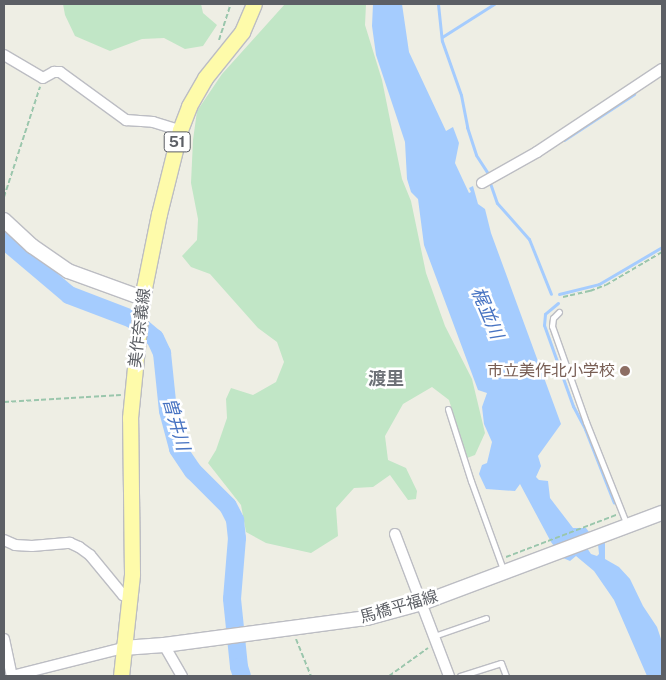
<!DOCTYPE html>
<meta charset="utf-8">
<style>
body{margin:0}
#map{position:relative;width:666px;height:680px;overflow:hidden;background:#eeeee4;font-family:"Public Sans","Noto Sans JP",sans-serif}
div>[style]{position:absolute}
.green>*{inset:0;background:#c1e6c6}
.water>*{inset:0;background:#a5ccfe}
.stream>*{height:3px;margin:-1.5px;padding:0 1.5px;transform-origin:1.5px;border-radius:1.5px;background:#a5ccfe}
.river>*{height:18px;margin:-9px;padding:0 9px;transform-origin:9px;border-radius:9px;background:#a5ccfe}
.path>*{height:2px;margin-top:-1px;transform-origin:0;background:repeating-linear-gradient(90deg,#9ac6ac 0 5px,transparent 0 7.5px)}
.roads{filter:drop-shadow(1px 0 #bcbdc3) drop-shadow(-1px 0 #bcbdc3) drop-shadow(0 1px #bcbdc3) drop-shadow(0 -1px #bcbdc3)}
.lane>*{height:5px;margin:-2.5px;padding:0 2.5px;transform-origin:2.5px;border-radius:2.5px;background:#fff}
.street>*{height:10px;margin:-5px;padding:0 5px;transform-origin:5px;border-radius:5px;background:#fff}
.secondary>*{height:14px;margin:-7px;padding:0 7px;transform-origin:7px;border-radius:7px;background:#fff}
.primary>*{height:15px;margin:-7.5px;padding:0 7.5px;transform-origin:7.5px;border-radius:7.5px;background:#fefbaa}
.dots>*{width:14px;height:14px;translate:-50% -50%;box-sizing:border-box;border:2px solid #fff;border-radius:50%}
span{translate:-50% -50%;white-space:nowrap;text-align:center;line-height:1.15;-webkit-text-stroke:5px #fff;paint-order:stroke}
.shield-label span{padding:1px 4px;background:#fff;border:1px solid;border-radius:4px;-webkit-text-stroke-width:0}
.shield-label{font-size:15px;color:#5c5f65;font-weight:700}
.street-label{font-size:16px;color:#5c5f65}
.education-label{font-size:16px;color:#785e54}
.right{translate:-100% -50%;text-align:right}
.water-label{font-size:18px;color:#4773c2;font-style:italic}
.neighbourhood-label{font-size:18px;color:#6d7177;font-weight:700}
.frame{position:absolute;inset:0;border:5px solid #5c5f65;pointer-events:none}
</style>
<div id="map">
<div class="green">
<div style="clip-path:polygon(63px 4px,201px 4px,203px 13px,217px 25px,203px 46px,185px 49px,164px 38px,142px 39px,110px 51px,75px 36px,65px 15px)"></div>
<div style="clip-path:polygon(285px 4px,366px 4px,365px 25px,382px 80px,402px 179px,411px 201px,426px 273px,445px 326px,472px 379px,485px 433px,475px 455px,467px 458px,449px 400px,432px 387px,403px 404px,385px 436px,388px 460px,406px 468px,417px 491px,416px 499px,408px 500px,390px 475px,373px 487px,354px 488px,336px 508px,338px 536px,311px 553px,266px 543px,246px 532px,241px 505px,208px 463px,216px 450px,227px 418px,226px 399px,231px 388px,253px 395px,276px 382px,284px 362px,277px 342px,258px 328px,210px 274px,191px 267px,182px 256px,197px 240px,198px 219px,191px 183px,193px 140px,197px 111px,222px 74px)"></div>
</div>
<div class="water">
<div style="clip-path:polygon(373px 4px,402px 4px,409px 52px,446px 131px,453px 127px,459px 143px,455px 163px,469px 193px,471px 192px,469px 188px,473px 186px,478px 204px,485px 209px,491px 233px,561px 424px,538px 456px,541px 466px,536px 477px,539px 480px,548px 481px,550px 498px,573px 528px,586px 528px,589px 532px,587px 548px,591px 554px,597px 556px,599px 554px,598px 544px,605px 541px,605px 559px,619px 567px,630px 579px,643px 606px,657px 627px,662px 642px,662px 676px,647px 676px,614px 600px,594px 571px,576px 556px,570px 561px,563px 558px,551px 542px,520px 484px,515px 491px,486px 489px,479px 474px,482px 465px,487px 463px,492px 442px,484px 424px,482px 407px,487px 393px,478px 390px,424px 245px,418px 199px,411px 192px,407px 179px,405px 142px,376px 55px,372px 26px)"></div>
</div>
<div class="stream">
<div style="left:438px;top:4px;width:37px;rotate:84deg"></div>
<div style="left:442px;top:41px;width:57px;rotate:70.6deg"></div>
<div style="left:461px;top:95px;width:33px;rotate:79deg"></div>
<div style="left:467px;top:127px;width:29px;rotate:72deg"></div>
<div style="left:476px;top:155px;width:24px;rotate:57deg"></div>
<div style="left:442px;top:37px;width:62px;rotate:-32.4deg"></div>
<div style="left:564px;top:140px;width:84px;rotate:-33.3deg"></div>
<div style="left:490px;top:183px;width:21px;rotate:71deg"></div>
<div style="left:497px;top:203px;width:48px;rotate:48.4deg"></div>
<div style="left:529px;top:239px;width:59px;rotate:68.2deg"></div>
<div style="left:559px;top:294px;width:41px;rotate:-14deg"></div>
<div style="left:599px;top:284px;width:73px;rotate:-30.4deg"></div>
<div style="left:558px;top:303px;width:17px;rotate:140deg"></div>
<div style="left:545px;top:314px;width:11px;rotate:95deg"></div>
<div style="left:544px;top:325px;width:86px;rotate:70.3deg"></div>
<div style="left:573px;top:406px;width:26px;rotate:62deg"></div>
<div style="left:585px;top:429px;width:79px;rotate:68.6deg"></div>
</div>
<div class="river">
<div style="left:4px;top:240px;width:85px;rotate:40.2deg"></div>
<div style="left:69px;top:295px;width:67px;rotate:20.9deg"></div>
<div style="left:132px;top:319px;width:30px;rotate:40deg"></div>
<div style="left:155px;top:338px;width:17px;rotate:65deg"></div>
<div style="left:162px;top:353px;width:58px;rotate:84.1deg"></div>
<div style="left:168px;top:411px;width:39px;rotate:75deg"></div>
<div style="left:178px;top:449px;width:27px;rotate:56deg"></div>
<div style="left:193px;top:471px;width:49px;rotate:45deg"></div>
<div style="left:228px;top:506px;width:16px;rotate:63deg"></div>
<div style="left:235px;top:520px;width:18px;rotate:84deg"></div>
<div style="left:237px;top:538px;width:61px;rotate:94.7deg"></div>
<div style="left:232px;top:599px;width:68px;rotate:84.1deg"></div>
<div style="left:239px;top:667px;width:9px;rotate:72deg"></div>
</div>
<div class="path">
<div style="left:219px;top:40px;width:38px;rotate:-72deg"></div>
<div style="left:4px;top:197px;width:116px;rotate:-71.9deg"></div>
<div style="left:563px;top:297px;width:28px;rotate:-13deg"></div>
<div style="left:590px;top:291px;width:17px;rotate:-21deg"></div>
<div style="left:606px;top:285px;width:65px;rotate:-30.5deg"></div>
<div style="left:4px;top:402px;width:117px;rotate:-3.4deg"></div>
<div style="left:506px;top:557px;width:118px;rotate:-20.9deg"></div>
<div style="left:296px;top:639px;width:40px;rotate:68deg"></div>
<div style="left:389px;top:676px;width:48px;rotate:-35.7deg"></div>
</div>
<div class="roads">
<div class="lane">
<div style="left:559px;top:312px;width:8px;rotate:135deg"></div>
<div style="left:553px;top:318px;width:8px;rotate:97deg"></div>
<div style="left:552px;top:326px;width:102px;rotate:70.5deg"></div>
<div style="left:586px;top:422px;width:111px;rotate:68.3deg"></div>
<div style="left:448px;top:409px;width:76px;rotate:72.3deg"></div>
<div style="left:471px;top:481px;width:97px;rotate:70.1deg"></div>
<div style="left:434px;top:636px;width:55px;rotate:-19.1deg"></div>
<div style="left:460px;top:676px;width:43px;rotate:-17.6deg"></div>
<div style="left:501px;top:663px;width:14px;rotate:69deg"></div>
</div>
<div class="street">
<div style="left:4px;top:55px;width:45px;rotate:30.5deg"></div>
<div style="left:43px;top:78px;width:13px;rotate:-29deg"></div>
<div style="left:54px;top:72px;width:6px"></div>
<div style="left:60px;top:72px;width:82px;rotate:36deg"></div>
<div style="left:126px;top:120px;width:27px;rotate:4deg"></div>
<div style="left:153px;top:122px;width:28px;rotate:17deg"></div>
<div style="left:482px;top:183px;width:63px;rotate:-29.4deg"></div>
<div style="left:537px;top:152px;width:150px;rotate:-33.6deg"></div>
<div style="left:395px;top:534px;width:152px;rotate:69.2deg"></div>
<div style="left:4px;top:540px;width:12px;rotate:24deg"></div>
<div style="left:15px;top:545px;width:17px;rotate:3deg"></div>
<div style="left:32px;top:546px;width:38px;rotate:-5deg"></div>
<div style="left:70px;top:543px;width:10px;rotate:24deg"></div>
<div style="left:79px;top:547px;width:14px;rotate:36deg"></div>
<div style="left:90px;top:555px;width:52px;rotate:50.5deg"></div>
<div style="left:123px;top:595px;width:7px;rotate:27deg"></div>
<div style="left:4px;top:639px;width:38px;rotate:78deg"></div>
<div style="left:12px;top:676px;width:114px;rotate:-14.2deg"></div>
<div style="left:164px;top:645px;width:36px;rotate:60deg"></div>
</div>
<div class="secondary">
<div style="left:4px;top:220px;width:38px;rotate:43deg"></div>
<div style="left:32px;top:246px;width:44px;rotate:34.8deg"></div>
<div style="left:68px;top:271px;width:79px;rotate:20deg"></div>
<div style="left:123px;top:648px;width:41px;rotate:-4.2deg"></div>
<div style="left:164px;top:645px;width:205px;rotate:-7.6deg"></div>
<div style="left:367px;top:618px;width:57px;rotate:-15.3deg"></div>
<div style="left:422px;top:603px;width:256px;rotate:-20.6deg"></div>
</div>
<div class="primary">
<div style="left:121px;top:676px;width:103px;rotate:-83.8deg"></div>
<div style="left:132px;top:574px;width:156px;rotate:-90.7deg"></div>
<div style="left:130px;top:418px;width:121px;rotate:-84.3deg"></div>
<div style="left:142px;top:298px;width:86px;rotate:-78.6deg"></div>
<div style="left:159px;top:214px;width:87px;rotate:-76deg"></div>
<div style="left:180px;top:130px;width:26px;rotate:-69deg"></div>
<div style="left:189px;top:106px;width:32px;rotate:-60deg"></div>
<div style="left:205px;top:78px;width:59px;rotate:-51.2deg"></div>
<div style="left:242px;top:32px;width:30px;rotate:-67deg"></div>
</div>
</div>
<div class="dots">
<div style="left:625px;top:371px;background:#8d6e63"></div>
</div>
<div class="shield-label">
<span style="left:177px;top:142px">51</span>
</div>
<div class="street-label">
<span style="left:140px;top:328px;rotate:-83deg">美作奈義線</span>
<span style="left:399px;top:607px;rotate:-16deg">馬橋平福線</span>
</div>
<div class="education-label">
<span class="right" style="left:615px;top:371px">市立美作北小学校</span>
</div>
<div class="water-label">
<span style="left:487px;top:313px;rotate:67deg">梶並川</span>
<span style="left:176px;top:424px;rotate:74deg">曽井川</span>
</div>
<div class="neighbourhood-label">
<span style="left:386px;top:379px">渡里</span>
</div>
<div class="frame"></div>
</div>
